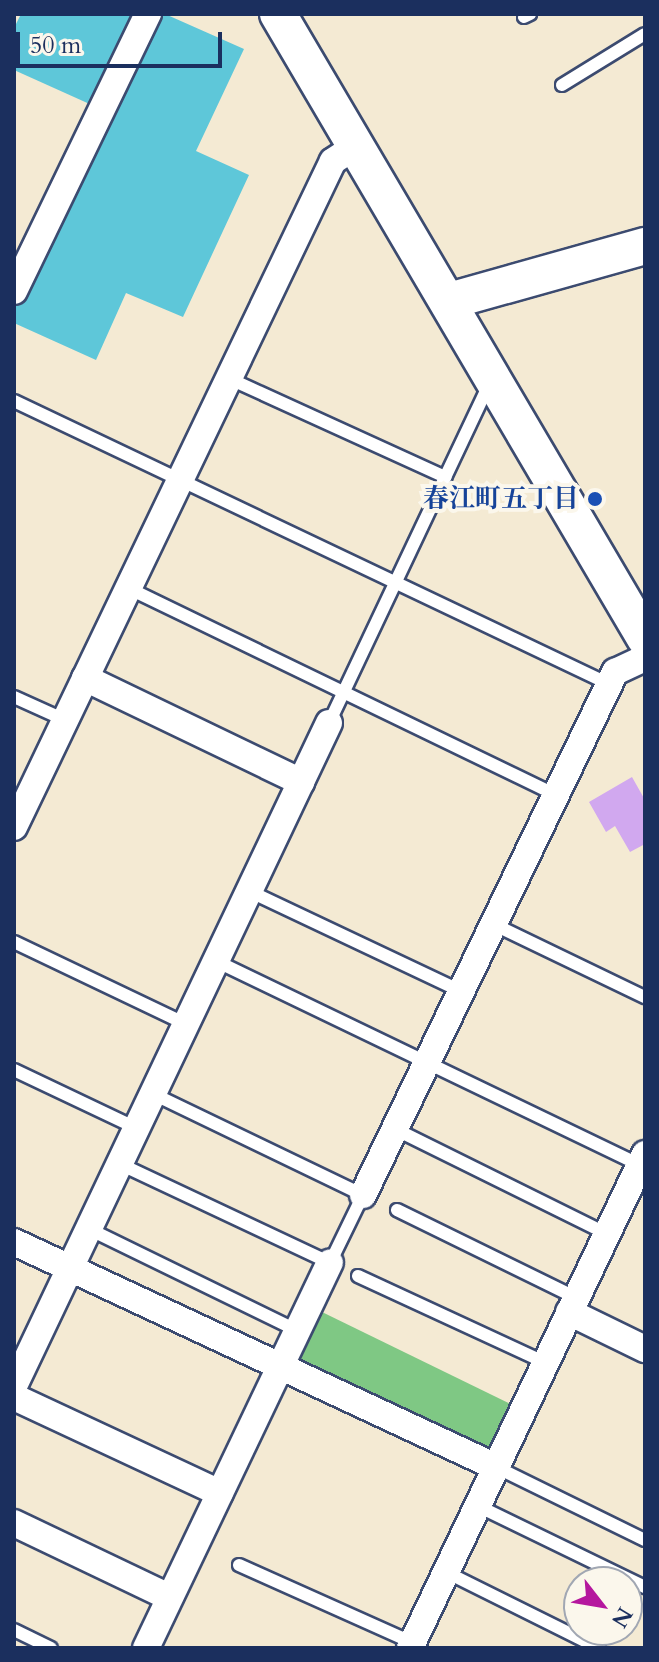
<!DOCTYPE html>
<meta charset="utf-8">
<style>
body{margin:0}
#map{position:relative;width:659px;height:1662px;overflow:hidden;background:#f4ead3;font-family:Cardo,"Noto Serif JP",serif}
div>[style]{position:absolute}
.green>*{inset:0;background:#7fc884;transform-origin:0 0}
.water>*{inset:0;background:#5ec7d9}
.building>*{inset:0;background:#d1a8ef}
.roads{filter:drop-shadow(2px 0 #3c4b70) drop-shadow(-2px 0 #3c4b70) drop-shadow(0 2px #3c4b70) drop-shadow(0 -2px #3c4b70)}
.lane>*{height:12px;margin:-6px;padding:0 6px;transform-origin:6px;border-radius:6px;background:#fff}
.street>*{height:26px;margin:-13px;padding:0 13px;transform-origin:13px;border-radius:13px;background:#fff}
.secondary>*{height:36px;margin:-18px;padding:0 18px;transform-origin:18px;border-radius:18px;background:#fff}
.dots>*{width:22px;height:22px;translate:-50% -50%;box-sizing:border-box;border:4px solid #fbf7ec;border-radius:50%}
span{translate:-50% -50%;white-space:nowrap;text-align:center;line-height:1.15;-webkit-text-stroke:8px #fbf7ec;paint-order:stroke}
.transit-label{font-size:26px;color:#164399;font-weight:700}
.right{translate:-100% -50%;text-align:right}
.frame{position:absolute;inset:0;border:16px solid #1b2f5e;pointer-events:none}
.north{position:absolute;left:563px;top:1566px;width:80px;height:80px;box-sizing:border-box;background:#fbf7ec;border:2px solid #a1a7b3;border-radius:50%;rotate:121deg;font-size:22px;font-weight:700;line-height:32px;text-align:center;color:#1b2f5e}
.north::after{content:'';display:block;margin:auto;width:28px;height:36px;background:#b5179e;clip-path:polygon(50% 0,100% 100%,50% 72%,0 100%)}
.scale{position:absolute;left:16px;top:32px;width:206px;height:36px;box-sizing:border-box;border:4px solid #1b2f5e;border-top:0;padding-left:10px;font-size:24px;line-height:28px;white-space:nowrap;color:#1b2f5e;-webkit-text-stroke:6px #fbf7ec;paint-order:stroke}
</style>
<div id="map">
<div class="green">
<div style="left:322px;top:1312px;width:211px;height:57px;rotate:26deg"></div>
</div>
<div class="water">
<div style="clip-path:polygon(21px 14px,138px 14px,94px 106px,14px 70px,14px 28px)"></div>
<div style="clip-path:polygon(156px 14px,165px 14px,244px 49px,196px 151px,249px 175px,183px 317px,126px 293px,96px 360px,14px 323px,14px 308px)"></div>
</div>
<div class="building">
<div style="clip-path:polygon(632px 777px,645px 800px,645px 844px,630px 852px,615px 826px,606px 832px,589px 802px)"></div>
</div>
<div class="roads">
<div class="lane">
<div style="left:524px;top:17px;width:7px;rotate:-27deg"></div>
<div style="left:562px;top:85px;width:97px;rotate:-31.6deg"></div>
<div style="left:228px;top:378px;width:239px;rotate:24.5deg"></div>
<div style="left:14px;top:401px;width:659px;rotate:25.44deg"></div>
<div style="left:128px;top:588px;width:474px;rotate:25.8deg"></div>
<div style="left:14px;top:697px;width:56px;rotate:24.3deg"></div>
<div style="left:329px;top:723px;width:373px;rotate:-64.7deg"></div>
<div style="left:249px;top:891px;width:234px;rotate:25.3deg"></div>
<div style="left:493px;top:924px;width:169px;rotate:25.7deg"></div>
<div style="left:14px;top:942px;width:191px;rotate:25.5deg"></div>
<div style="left:216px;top:961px;width:471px;rotate:25.7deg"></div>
<div style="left:14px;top:1070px;width:135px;rotate:25.4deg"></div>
<div style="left:395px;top:1129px;width:237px;rotate:26.3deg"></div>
<div style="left:120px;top:1164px;width:232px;rotate:25.2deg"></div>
<div style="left:330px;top:1263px;width:76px;rotate:-64.1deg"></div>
<div style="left:363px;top:1195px;width:233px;rotate:-154.3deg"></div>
<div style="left:397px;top:1210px;width:200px;rotate:26.1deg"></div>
<div style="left:89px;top:1229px;width:233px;rotate:26deg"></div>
<div style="left:358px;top:1276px;width:207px;rotate:24.8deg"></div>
<div style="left:496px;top:1467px;width:166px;rotate:26.1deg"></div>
<div style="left:478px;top:1506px;width:186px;rotate:25.9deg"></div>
<div style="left:239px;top:1565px;width:191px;rotate:24.1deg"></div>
<div style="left:446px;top:1572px;width:171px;rotate:26.4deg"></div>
<div style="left:14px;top:1630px;width:41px;rotate:25.9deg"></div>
</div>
<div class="street">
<div style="left:14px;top:291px;width:308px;rotate:-64.2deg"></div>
<div style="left:85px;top:678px;width:240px;rotate:25.7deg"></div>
<div style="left:14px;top:827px;width:738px;rotate:-64.41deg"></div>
<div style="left:333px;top:161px;width:27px;rotate:-33deg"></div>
<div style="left:363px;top:1195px;width:581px;rotate:-64.27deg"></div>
<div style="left:615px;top:672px;width:33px;rotate:-25deg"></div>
<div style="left:14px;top:1242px;width:532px;rotate:25.02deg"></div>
<div style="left:569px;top:1312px;width:85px;rotate:26deg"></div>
<div style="left:14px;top:1386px;width:734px;rotate:-64.59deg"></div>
<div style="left:14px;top:1397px;width:227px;rotate:25deg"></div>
<div style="left:14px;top:1523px;width:172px;rotate:25.5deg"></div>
<div style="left:146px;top:1648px;width:427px;rotate:-64.5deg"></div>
<div style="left:410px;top:1648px;width:547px;rotate:-64.56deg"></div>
</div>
<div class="secondary">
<div style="left:278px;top:14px;width:724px;rotate:59.54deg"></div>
<div style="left:449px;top:301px;width:204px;rotate:-15.7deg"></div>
</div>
</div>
<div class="dots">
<div style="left:595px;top:499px;background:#1a4fb4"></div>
</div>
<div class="transit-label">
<span class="right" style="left:579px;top:499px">春江町五丁目</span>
</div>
<div class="frame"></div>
<div class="north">N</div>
<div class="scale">50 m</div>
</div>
